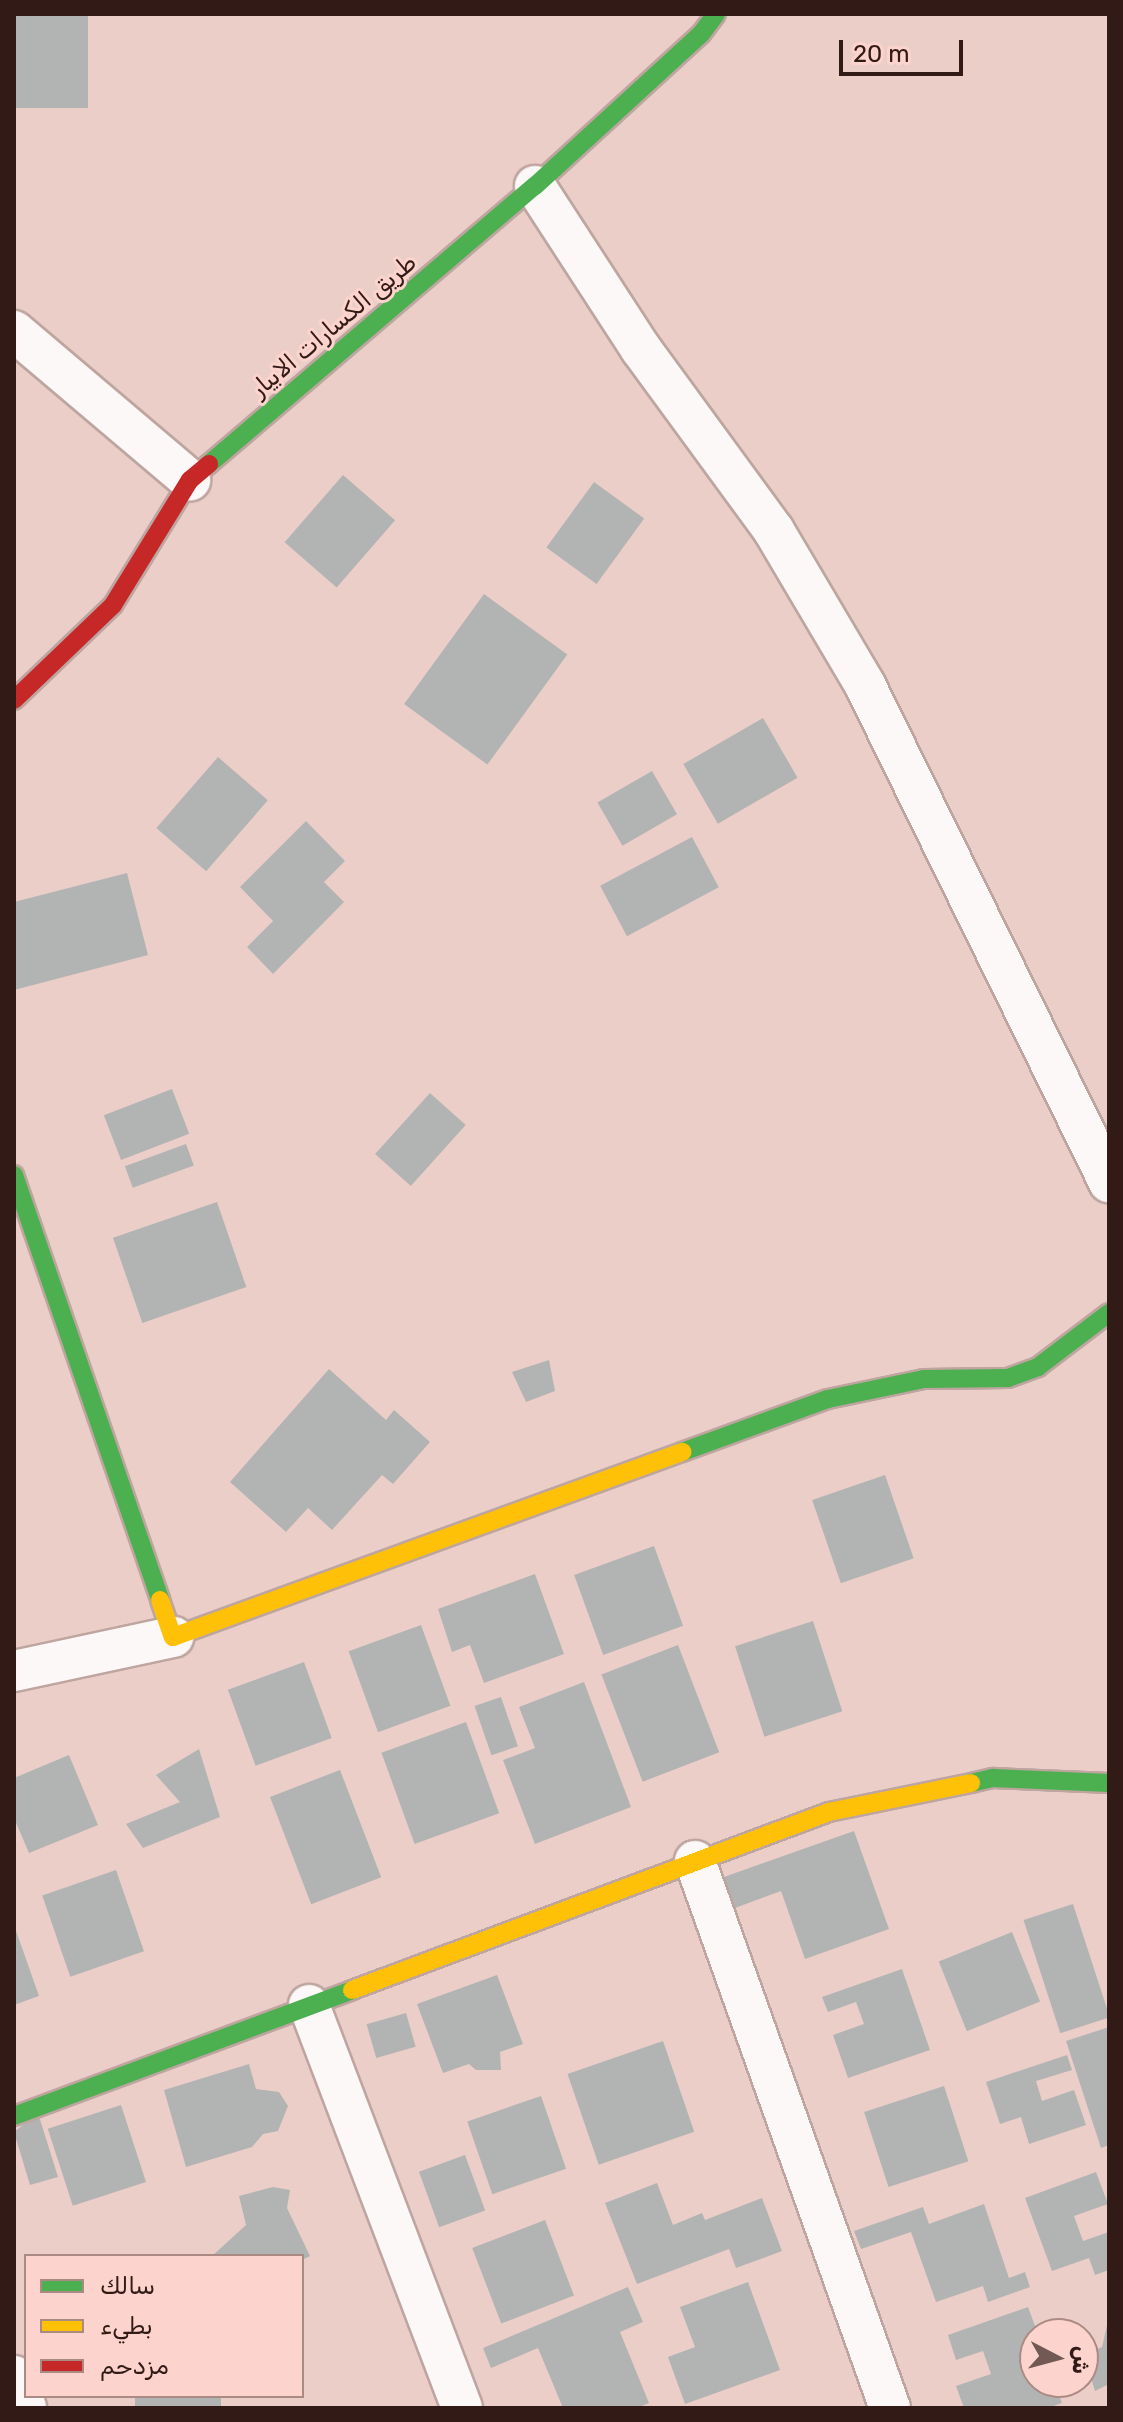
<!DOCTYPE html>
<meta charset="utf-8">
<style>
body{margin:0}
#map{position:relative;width:1123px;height:2422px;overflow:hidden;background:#ebcec8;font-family:Rubik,Cairo,sans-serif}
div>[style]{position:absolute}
.building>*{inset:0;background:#b2b4b4;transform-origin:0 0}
.roads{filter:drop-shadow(2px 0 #bea5a0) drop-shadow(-2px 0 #bea5a0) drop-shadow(0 2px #bea5a0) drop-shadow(0 -2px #bea5a0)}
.street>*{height:40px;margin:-20px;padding:0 20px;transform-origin:20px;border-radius:20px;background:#fcf8f7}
.fast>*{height:18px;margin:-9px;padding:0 9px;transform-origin:9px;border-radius:9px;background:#4caf50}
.slow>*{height:18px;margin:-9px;padding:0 9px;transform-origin:9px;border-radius:9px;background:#ffc107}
.jam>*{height:18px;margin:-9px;padding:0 9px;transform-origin:9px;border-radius:9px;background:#c62828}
span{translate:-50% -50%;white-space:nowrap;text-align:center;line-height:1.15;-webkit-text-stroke:6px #fdd4cd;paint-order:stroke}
.street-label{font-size:24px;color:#321a16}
.frame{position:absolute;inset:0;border:16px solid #321a16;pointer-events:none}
.legend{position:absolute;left:24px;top:2254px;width:280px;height:144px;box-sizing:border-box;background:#fdd4cd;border:2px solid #ac8a84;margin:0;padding:10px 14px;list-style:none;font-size:24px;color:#321a16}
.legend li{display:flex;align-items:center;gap:16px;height:40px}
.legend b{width:40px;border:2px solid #ac8a84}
.north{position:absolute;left:1019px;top:2318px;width:80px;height:80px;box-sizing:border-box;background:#fdd4cd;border:2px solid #ac8a84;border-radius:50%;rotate:96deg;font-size:22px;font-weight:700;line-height:32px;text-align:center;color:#321a16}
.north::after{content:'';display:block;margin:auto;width:28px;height:36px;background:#735954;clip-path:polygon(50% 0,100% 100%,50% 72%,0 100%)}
.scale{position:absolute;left:839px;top:40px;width:124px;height:36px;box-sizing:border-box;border:4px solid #321a16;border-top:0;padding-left:10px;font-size:24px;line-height:28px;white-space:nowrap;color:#321a16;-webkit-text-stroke:6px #fdd4cd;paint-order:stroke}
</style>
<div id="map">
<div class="building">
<div style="left:14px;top:14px;width:74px;height:94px"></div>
<div style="left:343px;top:475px;width:69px;height:89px;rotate:41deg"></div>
<div style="left:594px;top:482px;width:62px;height:81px;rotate:36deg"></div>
<div style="left:484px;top:594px;width:103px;height:136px;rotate:36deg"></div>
<div style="left:763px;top:718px;width:69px;height:92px;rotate:60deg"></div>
<div style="left:218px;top:757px;width:66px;height:94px;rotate:41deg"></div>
<div style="left:652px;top:771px;width:50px;height:63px;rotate:60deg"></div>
<div style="clip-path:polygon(306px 821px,345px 861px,324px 882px,344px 902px,273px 974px,247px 947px,273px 921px,240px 887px)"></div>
<div style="left:692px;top:837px;width:57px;height:104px;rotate:62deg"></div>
<div style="clip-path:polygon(127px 873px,148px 955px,14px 990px,14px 902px)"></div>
<div style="left:172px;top:1089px;width:48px;height:73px;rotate:69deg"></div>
<div style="left:430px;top:1093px;width:48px;height:82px;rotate:42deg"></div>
<div style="left:186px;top:1144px;width:23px;height:65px;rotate:70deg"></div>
<div style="left:217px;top:1202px;width:90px;height:110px;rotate:71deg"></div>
<div style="clip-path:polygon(549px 1360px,555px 1391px,526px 1402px,512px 1372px)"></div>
<div style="clip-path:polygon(329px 1369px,386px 1420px,394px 1410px,430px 1442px,393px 1484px,382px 1475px,332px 1530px,308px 1508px,286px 1532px,230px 1482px)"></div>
<div style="left:885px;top:1475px;width:88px;height:77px;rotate:71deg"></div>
<div style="left:654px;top:1546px;width:85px;height:85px;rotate:70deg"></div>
<div style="clip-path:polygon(535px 1574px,564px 1654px,484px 1683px,470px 1645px,452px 1652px,438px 1609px)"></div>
<div style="left:813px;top:1621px;width:95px;height:82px;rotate:72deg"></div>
<div style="left:421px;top:1625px;width:86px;height:77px;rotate:70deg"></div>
<div style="left:678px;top:1645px;width:115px;height:82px;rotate:69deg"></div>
<div style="left:304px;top:1662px;width:81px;height:81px;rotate:70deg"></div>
<div style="clip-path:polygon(584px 1682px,631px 1807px,535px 1844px,503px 1760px,535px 1748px,519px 1707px)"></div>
<div style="left:501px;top:1697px;width:52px;height:28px;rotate:71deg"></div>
<div style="left:466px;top:1722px;width:97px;height:90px;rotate:70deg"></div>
<div style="clip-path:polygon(199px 1749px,220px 1817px,143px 1848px,126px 1824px,180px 1802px,156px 1775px)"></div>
<div style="clip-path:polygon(69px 1755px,98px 1825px,29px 1853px,14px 1818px,14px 1778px)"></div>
<div style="left:340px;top:1770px;width:115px;height:75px;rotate:69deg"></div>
<div style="clip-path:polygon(854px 1831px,889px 1929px,805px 1959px,781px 1891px,735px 1908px,724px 1877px)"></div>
<div style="left:116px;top:1870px;width:86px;height:78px;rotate:71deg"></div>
<div style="left:1073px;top:1904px;width:119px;height:52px;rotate:72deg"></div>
<div style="clip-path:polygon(14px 1925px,39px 1996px,14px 2005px)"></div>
<div style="left:1012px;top:1932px;width:75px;height:79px;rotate:68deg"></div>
<div style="clip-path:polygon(902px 1969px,930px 2050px,848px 2078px,833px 2035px,864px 2024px,856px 2002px,828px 2012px,822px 1997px)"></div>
<div style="clip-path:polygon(497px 1975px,523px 2044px,500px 2052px,501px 2070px,476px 2070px,469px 2064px,443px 2073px,417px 2004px)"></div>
<div style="left:406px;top:2013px;width:35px;height:41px;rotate:74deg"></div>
<div style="clip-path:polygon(1109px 2027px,1109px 2145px,1101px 2148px,1066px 2041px)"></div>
<div style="left:663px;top:2041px;width:96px;height:101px;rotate:71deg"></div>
<div style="clip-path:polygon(1067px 2055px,1072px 2070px,1036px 2081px,1042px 2101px,1074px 2090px,1086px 2125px,1029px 2144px,1021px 2117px,1000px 2124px,986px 2082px)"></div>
<div style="clip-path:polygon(249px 2064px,256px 2089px,279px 2092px,288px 2106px,278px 2131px,263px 2134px,252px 2147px,186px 2167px,164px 2090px)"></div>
<div style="left:944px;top:2086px;width:79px;height:84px;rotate:72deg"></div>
<div style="left:541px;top:2096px;width:77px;height:78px;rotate:71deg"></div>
<div style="left:121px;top:2105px;width:81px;height:77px;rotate:72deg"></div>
<div style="clip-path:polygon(38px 2113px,58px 2177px,30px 2185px,14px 2132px)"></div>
<div style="left:465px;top:2155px;width:59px;height:49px;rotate:70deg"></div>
<div style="clip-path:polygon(1096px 2172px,1108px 2204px,1074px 2216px,1083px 2241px,1109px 2232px,1109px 2270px,1095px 2275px,1089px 2258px,1052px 2271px,1025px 2198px)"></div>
<div style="clip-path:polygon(657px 2183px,673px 2225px,702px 2213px,705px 2220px,762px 2198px,782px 2251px,736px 2268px,729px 2249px,637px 2284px,605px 2203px)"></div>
<div style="clip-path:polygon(273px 2187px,290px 2190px,287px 2208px,310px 2256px,302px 2260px,302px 2256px,212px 2256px,246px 2225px,239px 2196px)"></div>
<div style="clip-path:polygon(984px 2204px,1009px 2278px,1025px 2272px,1030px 2287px,988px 2302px,983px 2286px,936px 2302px,911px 2232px,861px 2249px,854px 2231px,923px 2207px,929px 2224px)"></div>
<div style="left:545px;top:2220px;width:81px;height:78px;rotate:69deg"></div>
<div style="clip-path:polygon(748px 2282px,780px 2370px,685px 2404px,668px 2357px,695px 2347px,680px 2307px)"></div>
<div style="clip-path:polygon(628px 2287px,643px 2322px,620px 2332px,649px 2403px,637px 2408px,563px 2408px,538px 2348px,491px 2368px,483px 2348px)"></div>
<div style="clip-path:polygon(1028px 2307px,1038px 2334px,1035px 2382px,1054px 2382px,1062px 2403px,1048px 2408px,964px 2408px,956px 2386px,991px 2374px,983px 2351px,956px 2360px,948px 2335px)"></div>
<div style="clip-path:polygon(1108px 2321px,1109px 2384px,1095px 2391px,1084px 2355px,1102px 2347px)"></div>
<div style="left:135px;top:2396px;width:86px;height:13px"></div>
</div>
<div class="roads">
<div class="street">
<div style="left:535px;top:186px;width:194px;rotate:57deg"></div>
<div style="left:641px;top:349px;width:225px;rotate:53.8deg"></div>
<div style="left:774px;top:531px;width:179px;rotate:59.4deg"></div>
<div style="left:865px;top:685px;width:554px;rotate:63.85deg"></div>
<div style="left:14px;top:331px;width:231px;rotate:40.3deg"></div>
<div style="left:14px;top:1671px;width:163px;rotate:-12.1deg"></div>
<div style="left:695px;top:1861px;width:581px;rotate:70.38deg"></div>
<div style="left:309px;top:2005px;width:431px;rotate:69.2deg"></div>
<div style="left:14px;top:2376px;width:34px;rotate:69deg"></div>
</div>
<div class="fast">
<div style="left:209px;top:464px;width:428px;rotate:-40.5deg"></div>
<div style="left:535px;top:186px;width:225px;rotate:-42.5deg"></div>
<div style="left:701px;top:34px;width:25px;rotate:-53deg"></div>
<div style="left:14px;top:1175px;width:449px;rotate:71deg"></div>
<div style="left:682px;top:1452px;width:155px;rotate:-20deg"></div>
<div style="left:828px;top:1399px;width:98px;rotate:-11.8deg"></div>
<div style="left:924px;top:1379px;width:84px;rotate:-0.7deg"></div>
<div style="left:1008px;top:1378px;width:32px;rotate:-20deg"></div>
<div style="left:1038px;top:1367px;width:89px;rotate:-37.3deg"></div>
<div style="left:971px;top:1783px;width:23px;rotate:-13deg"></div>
<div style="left:993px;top:1778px;width:116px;rotate:2.5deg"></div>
<div style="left:14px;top:2116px;width:361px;rotate:-20.4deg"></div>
</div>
<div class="slow">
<div style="left:160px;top:1600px;width:39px;rotate:71deg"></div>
<div style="left:173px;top:1637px;width:542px;rotate:-19.97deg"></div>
<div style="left:352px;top:1990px;width:509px;rotate:-20.46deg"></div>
<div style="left:829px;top:1812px;width:145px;rotate:-11.5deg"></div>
</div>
<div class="jam">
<div style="left:14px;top:700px;width:137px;rotate:-43.8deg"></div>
<div style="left:113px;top:605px;width:147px;rotate:-58.4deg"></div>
<div style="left:190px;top:480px;width:25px;rotate:-40deg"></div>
</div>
</div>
<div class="street-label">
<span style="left:334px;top:326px;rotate:-40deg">طريق الكسارات الابيار</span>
</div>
<div class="frame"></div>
<ul class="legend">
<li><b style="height:10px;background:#4caf50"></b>سالك</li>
<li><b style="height:10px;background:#ffc107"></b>بطيء</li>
<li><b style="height:10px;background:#c62828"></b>مزدحم</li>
</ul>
<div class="north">ش</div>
<div class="scale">20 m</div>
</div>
